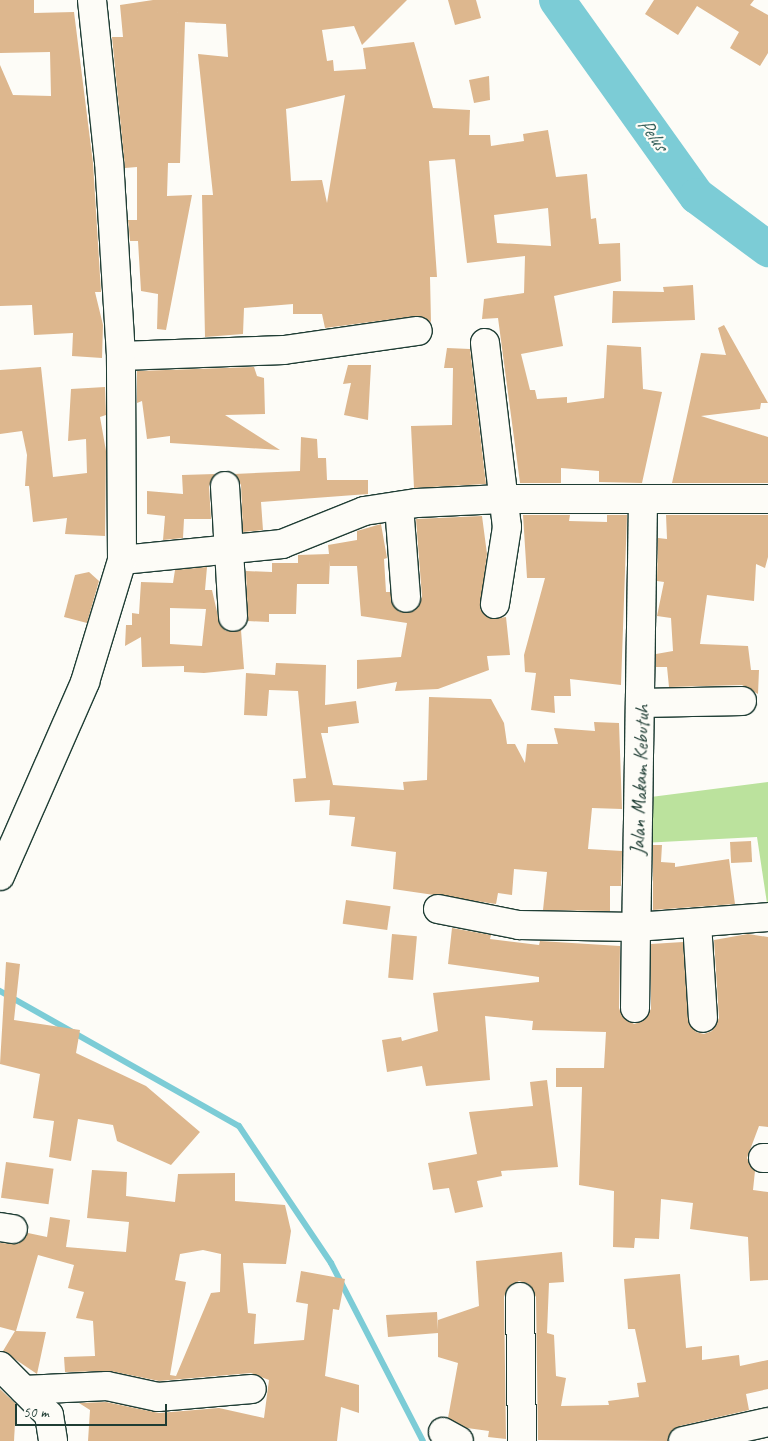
<!DOCTYPE html>
<style>
body{margin:0}
#map{position:relative;width:768px;height:1441px;overflow:hidden;background:#fdfcf7;font-family:Caveat,sans-serif}
div>[style]{position:absolute}
.green>*{inset:0;background:#bbe29d}
.stream>*{height:6px;margin:-3px;padding:0 3px;transform-origin:3px;border-radius:3px;background:#7cccd6}
.river>*{height:36px;margin:-18px;padding:0 18px;transform-origin:18px;border-radius:18px;background:#7cccd6}
.building>*{inset:0;background:#ddb78e;transform-origin:0 0}
.roads{filter:drop-shadow(1px 0 #1f3d34) drop-shadow(-1px 0 #1f3d34) drop-shadow(0 1px #1f3d34) drop-shadow(0 -1px #1f3d34)}
.minor>*{height:28px;margin:-14px;padding:0 14px;transform-origin:14px;border-radius:14px;background:#fdfcf7}
span{translate:-50% -50%;white-space:nowrap;text-align:center;line-height:1.15;-webkit-text-stroke:4.5px #fdfcf7;paint-order:stroke}
.street-label{font-size:20px;color:#1f3d34}
.water-label{font-size:21px;color:#36615c;font-style:italic}
.scale{position:absolute;left:15px;top:1404px;width:152px;height:22px;box-sizing:border-box;border:2px solid #1f3d34;border-top:0;padding-left:6px;font-size:15px;line-height:18px;white-space:nowrap;color:#1f3d34;-webkit-text-stroke:4px #fdfcf7;paint-order:stroke}
</style>
<div id="map">
<div class="green">
<div style="clip-path:polygon(768px 782px,768px 910px,757px 837px,642px 843px,643px 798px)"></div>
</div>
<div class="stream">
<div style="left:0;top:991px;width:274px;rotate:29.5deg"></div>
<div style="left:239px;top:1126px;width:165px;rotate:56.1deg"></div>
<div style="left:331px;top:1263px;width:200px;rotate:62.7deg"></div>
</div>
<div class="river">
<div style="left:557px;top:0;width:241px;rotate:54.5deg"></div>
<div style="left:697px;top:196px;width:89px;rotate:36.7deg"></div>
</div>
<div class="building">
<div style="clip-path:polygon(0 0,34px 0,34px 13px,74px 12px,93px 163px,101px 292px,95px 292px,103px 325px,102px 358px,72px 356px,73px 333px,34px 335px,32px 305px,0 306px,0 65px,13px 95px,51px 96px,50px 52px,0 53px)"></div>
<div style="clip-path:polygon(evenodd,153px 0,407px 0,362px 45px,354px 26px,322px 30px,327px 61px,333px 60px,334px 71px,366px 69px,363px 48px,414px 42px,433px 108px,470px 110px,469px 135px,490px 135px,491px 146px,524px 141px,523px 134px,548px 130px,556px 177px,587px 174px,591px 219px,596px 218px,599px 244px,620px 243px,621px 281px,554px 296px,563px 346px,521px 354px,530px 390px,535px 390px,537px 399px,567px 397px,567px 403px,604px 398px,607px 345px,641px 347px,643px 389px,662px 392px,642px 483px,599px 482px,599px 471px,561px 468px,561px 483px,520px 483px,498px 318px,482px 319px,484px 299px,524px 293px,525px 256px,467px 263px,455px 159px,429px 161px,437px 277px,430px 277px,431px 322px,416px 316px,325px 328px,322px 314px,293px 314px,293px 304px,244px 308px,243px 334px,205px 337px,202px 195px,213px 195px,198px 54px,228px 57px,226px 24px,185px 22px,180px 163px,168px 163px,167px 196px,192px 195px,166px 330px,157px 329px,158px 294px,141px 291px,138px 241px,130px 241px,128px 220px,137px 220px,137px 167px,125px 168px,112px 37px,123px 37px,120px 5px,153px 0,345px 95px,327px 203px,322px 180px,291px 181px,286px 109px,345px 95px,153px 0,548px 208px,551px 246px,497px 243px,494px 215px,548px 208px)"></div>
<div style="clip-path:polygon(448px 0,476px 0,481px 18px,455px 25px)"></div>
<div style="clip-path:polygon(654px 0,754px 0,750px 5px,768px 15px,768px 53px,760px 66px,730px 48px,739px 32px,697px 6px,678px 35px,645px 14px)"></div>
<div style="clip-path:polygon(489px 76px,490px 100px,474px 103px,469px 80px)"></div>
<div style="clip-path:polygon(693px 285px,695px 320px,612px 323px,613px 291px,664px 292px,663px 287px)"></div>
<div style="clip-path:polygon(724px 325px,768px 403px,761px 403px,760px 409px,701px 416px,768px 437px,768px 483px,672px 483px,701px 353px,726px 355px,718px 328px)"></div>
<div style="clip-path:polygon(447px 348px,470px 349px,486px 484px,414px 488px,411px 426px,452px 425px,453px 368px,444px 368px)"></div>
<div style="clip-path:polygon(348px 365px,371px 365px,368px 420px,344px 415px,351px 383px,343px 384px)"></div>
<div style="clip-path:polygon(41px 367px,53px 477px,87px 473px,86px 439px,68px 441px,71px 389px,105px 387px,106px 415px,100px 417px,106px 451px,105px 536px,65px 534px,67px 518px,33px 522px,29px 486px,25px 486px,27px 455px,22px 431px,0 434px,0 370px)"></div>
<div style="clip-path:polygon(254px 367px,257px 376px,264px 378px,265px 414px,225px 415px,280px 450px,170px 443px,170px 436px,147px 439px,142px 401px,137px 403px,137px 371px)"></div>
<div style="clip-path:polygon(301px 437px,317px 439px,318px 458px,326px 458px,327px 480px,368px 480px,368px 494px,261px 502px,263px 530px,243px 532px,241px 485px,234px 474px,300px 471px)"></div>
<div style="clip-path:polygon(215px 474px,209px 486px,211px 519px,184px 519px,183px 538px,163px 540px,165px 516px,147px 514px,147px 491px,183px 494px,182px 475px)"></div>
<div style="clip-path:polygon(523px 515px,570px 515px,569px 521px,607px 522px,607px 515px,627px 515px,621px 685px,570px 679px,571px 696px,554px 696px,555px 713px,531px 710px,536px 673px,525px 672px,524px 655px,545px 578px,527px 578px)"></div>
<div style="clip-path:polygon(666px 515px,768px 515px,768px 557px,765px 568px,756px 564px,754px 601px,707px 595px,700px 644px,748px 646px,751px 670px,759px 670px,758px 694px,742px 685px,669px 687px,667px 667px,656px 667px,656px 654px,673px 651px,671px 618px,657px 616px,664px 582px,657px 581px,658px 538px,667px 539px)"></div>
<div style="clip-path:polygon(482px 516px,487px 554px,480px 609px,492px 619px,506px 617px,510px 655px,487px 656px,489px 670px,438px 689px,395px 691px,397px 682px,357px 689px,357px 660px,401px 657px,407px 623px,361px 616px,357px 566px,330px 566px,330px 560px,329px 584px,297px 584px,296px 614px,269px 614px,269px 622px,248px 621px,246px 571px,272px 572px,272px 563px,298px 563px,298px 555px,329px 554px,328px 545px,357px 540px,357px 531px,381px 524px,387px 558px,384px 559px,386px 592px,390px 592px,399px 612px,414px 611px,422px 597px,416px 519px)"></div>
<div style="clip-path:polygon(evenodd,207px 567px,205px 590px,212px 590px,220px 625px,226px 631px,241px 630px,244px 669px,204px 673px,184px 672px,184px 666px,142px 667px,141px 637px,125px 646px,126px 625px,132px 625px,132px 613px,139px 614px,141px 582px,173px 583px,175px 570px,207px 567px,170px 608px,206px 609px,202px 646px,170px 644px,170px 608px)"></div>
<div style="clip-path:polygon(89px 572px,99px 581px,87px 623px,64px 617px,75px 575px)"></div>
<div style="clip-path:polygon(276px 663px,326px 665px,325px 705px,356px 701px,359px 723px,328px 727px,328px 733px,321px 733px,333px 785px,404px 790px,403px 782px,427px 780px,429px 697px,491px 699px,504px 723px,507px 744px,515px 744px,525px 763px,527px 744px,558px 744px,554px 728px,595px 731px,594px 722px,619px 723px,622px 809px,592px 808px,588px 849px,622px 851px,621px 886px,610px 886px,610px 911px,543px 910px,547px 872px,514px 869px,512px 895px,498px 893px,496px 904px,393px 889px,396px 852px,351px 846px,355px 817px,329px 815px,330px 800px,295px 802px,293px 779px,306px 778px,298px 691px,269px 690px,267px 716px,244px 715px,246px 673px,275px 675px)"></div>
<div style="left:751px;top:841px;width:21px;height:21px;rotate:87deg"></div>
<div style="clip-path:polygon(653px 845px,662px 845px,661px 862px,675px 863px,675px 867px,729px 859px,735px 904px,653px 910px)"></div>
<div style="left:346px;top:900px;width:45px;height:24px;rotate:8deg"></div>
<div style="clip-path:polygon(452px 928px,491px 935px,490px 939px,539px 945px,540px 941px,620px 946px,619px 1008px,622px 1016px,634px 1024px,643px 1021px,651px 1009px,651px 944px,683px 942px,688px 1019px,696px 1032px,704px 1034px,712px 1031px,719px 1018px,714px 940px,748px 934px,768px 937px,768px 1127px,759px 1126px,747px 1158px,755px 1171px,753px 1190px,768px 1192px,768px 1280px,750px 1281px,748px 1237px,690px 1229px,693px 1203px,661px 1199px,659px 1239px,635px 1238px,634px 1248px,613px 1247px,614px 1191px,579px 1185px,582px 1087px,556px 1087px,556px 1068px,604px 1068px,606px 1032px,532px 1030px,533px 1021px,485px 1016px,490px 1080px,426px 1086px,422px 1066px,387px 1072px,382px 1040px,401px 1037px,402px 1041px,438px 1031px,433px 993px,539px 982px,539px 977px,448px 964px)"></div>
<div style="left:392px;top:934px;width:25px;height:44px;rotate:5deg"></div>
<div style="clip-path:polygon(6px 962px,20px 964px,14px 1020px,80px 1030px,76px 1053px,146px 1086px,200px 1132px,171px 1165px,117px 1141px,113px 1125px,78px 1119px,71px 1161px,49px 1157px,54px 1121px,33px 1118px,40px 1074px,0 1064px)"></div>
<div style="clip-path:polygon(547px 1080px,558px 1167px,501px 1171px,502px 1176px,477px 1181px,483px 1207px,455px 1213px,449px 1188px,433px 1190px,428px 1163px,477px 1154px,469px 1112px,533px 1106px,530px 1082px)"></div>
<div style="left:6px;top:1162px;width:48px;height:36px;rotate:8deg"></div>
<div style="clip-path:polygon(evenodd,92px 1170px,127px 1172px,126px 1196px,175px 1202px,178px 1174px,235px 1173px,235px 1201px,285px 1205px,291px 1231px,286px 1264px,243px 1263px,248px 1313px,256px 1314px,254px 1344px,304px 1340px,308px 1304px,296px 1302px,301px 1271px,345px 1279px,339px 1310px,333px 1309px,325px 1376px,359px 1385px,359px 1413px,341px 1407px,337px 1441px,88px 1441px,90px 1410px,79px 1403px,106px 1402px,159px 1413px,219px 1408px,264px 1418px,269px 1380px,251px 1373px,159px 1381px,110px 1371px,65px 1372px,64px 1357px,95px 1356px,93px 1321px,76px 1318px,84px 1292px,68px 1288px,74px 1265px,38px 1255px,16px 1331px,46px 1332px,37px 1374px,3px 1351px,15px 1331px,0 1327px,0 1243px,18px 1244px,28px 1233px,47px 1237px,50px 1217px,70px 1220px,66px 1247px,126px 1252px,129px 1222px,87px 1218px,92px 1170px,203px 1250px,221px 1254px,220px 1292px,211px 1293px,176px 1376px,170px 1375px,186px 1282px,175px 1280px,180px 1254px,203px 1250px)"></div>
<div style="clip-path:polygon(562px 1252px,564px 1282px,549px 1283px,547px 1333px,554px 1335px,556px 1376px,566px 1378px,561px 1406px,609px 1405px,608px 1401px,639px 1397px,637px 1383px,646px 1382px,635px 1329px,628px 1329px,624px 1279px,680px 1274px,686px 1348px,702px 1346px,702px 1360px,739px 1355px,740px 1366px,768px 1360px,768px 1389px,746px 1394px,749px 1410px,680px 1426px,668px 1441px,538px 1440px,536px 1297px,528px 1284px,519px 1281px,507px 1289px,504px 1297px,506px 1439px,488px 1437px,489px 1431px,467px 1428px,448px 1418px,458px 1363px,438px 1357px,438px 1333px,388px 1337px,386px 1315px,437px 1312px,438px 1330px,438px 1320px,479px 1306px,476px 1261px)"></div>
<div style="clip-path:polygon(0 1389px,16px 1404px,14px 1441px,0 1441px)"></div>
</div>
<div class="roads">
<div class="minor">
<div style="left:485px;top:343px;width:185px;rotate:83.2deg"></div>
<div style="left:507px;top:527px;width:78px;rotate:98.9deg"></div>
<div style="left:121px;top:356px;width:163px;rotate:-2.1deg"></div>
<div style="left:284px;top:350px;width:135px;rotate:-8.1deg"></div>
<div style="left:225px;top:486px;width:131px;rotate:86.5deg"></div>
<div style="left:643px;top:501px;width:426px;rotate:90.9deg"></div>
<div style="left:636px;top:927px;width:132px;rotate:-4.3deg"></div>
<div style="left:399px;top:506px;width:92px;rotate:85.6deg"></div>
<div style="left:122px;top:560px;width:161px;rotate:-5.7deg"></div>
<div style="left:282px;top:544px;width:88px;rotate:-21.9deg"></div>
<div style="left:364px;top:511px;width:54px;rotate:-8.6deg"></div>
<div style="left:417px;top:503px;width:85px;rotate:-2.7deg"></div>
<div style="left:502px;top:499px;width:266px"></div>
<div style="left:642px;top:703px;width:100px;rotate:-1.1deg"></div>
<div style="left:0;top:876px;width:212px;rotate:-66.3deg"></div>
<div style="left:85px;top:682px;width:127px;rotate:-73.1deg"></div>
<div style="left:122px;top:560px;width:204px;rotate:-90.3deg"></div>
<div style="left:121px;top:356px;width:194px;rotate:-93.5deg"></div>
<div style="left:109px;top:162px;width:163px;rotate:-96deg"></div>
<div style="left:438px;top:909px;width:83px;rotate:11.2deg"></div>
<div style="left:519px;top:925px;width:117px;rotate:1deg"></div>
<div style="left:636px;top:927px;width:81px;rotate:90.7deg"></div>
<div style="left:697px;top:923px;width:95px;rotate:86.4deg"></div>
<div style="left:763px;top:1158px;width:5px"></div>
<div style="left:0;top:1227px;width:13px;rotate:9deg"></div>
<div style="left:520px;top:1297px;width:144px;rotate:89.2deg"></div>
<div style="left:0;top:1366px;width:69px;rotate:45deg"></div>
<div style="left:49px;top:1415px;width:26px;rotate:81deg"></div>
<div style="left:24px;top:1390px;width:83px;rotate:-2.8deg"></div>
<div style="left:107px;top:1386px;width:52px;rotate:12.2deg"></div>
<div style="left:158px;top:1397px;width:94px;rotate:-4.9deg"></div>
<div style="left:443px;top:1432px;width:18px;rotate:29deg"></div>
<div style="left:683px;top:1441px;width:87px;rotate:-12.6deg"></div>
</div>
</div>
<div class="street-label">
<span style="left:640px;top:780px;rotate:-88deg">Jalan Makam Kebutuh</span>
</div>
<div class="water-label">
<span style="left:653px;top:134px;rotate:54deg">Pelus</span>
</div>
<div class="scale">50 m</div>
</div>
